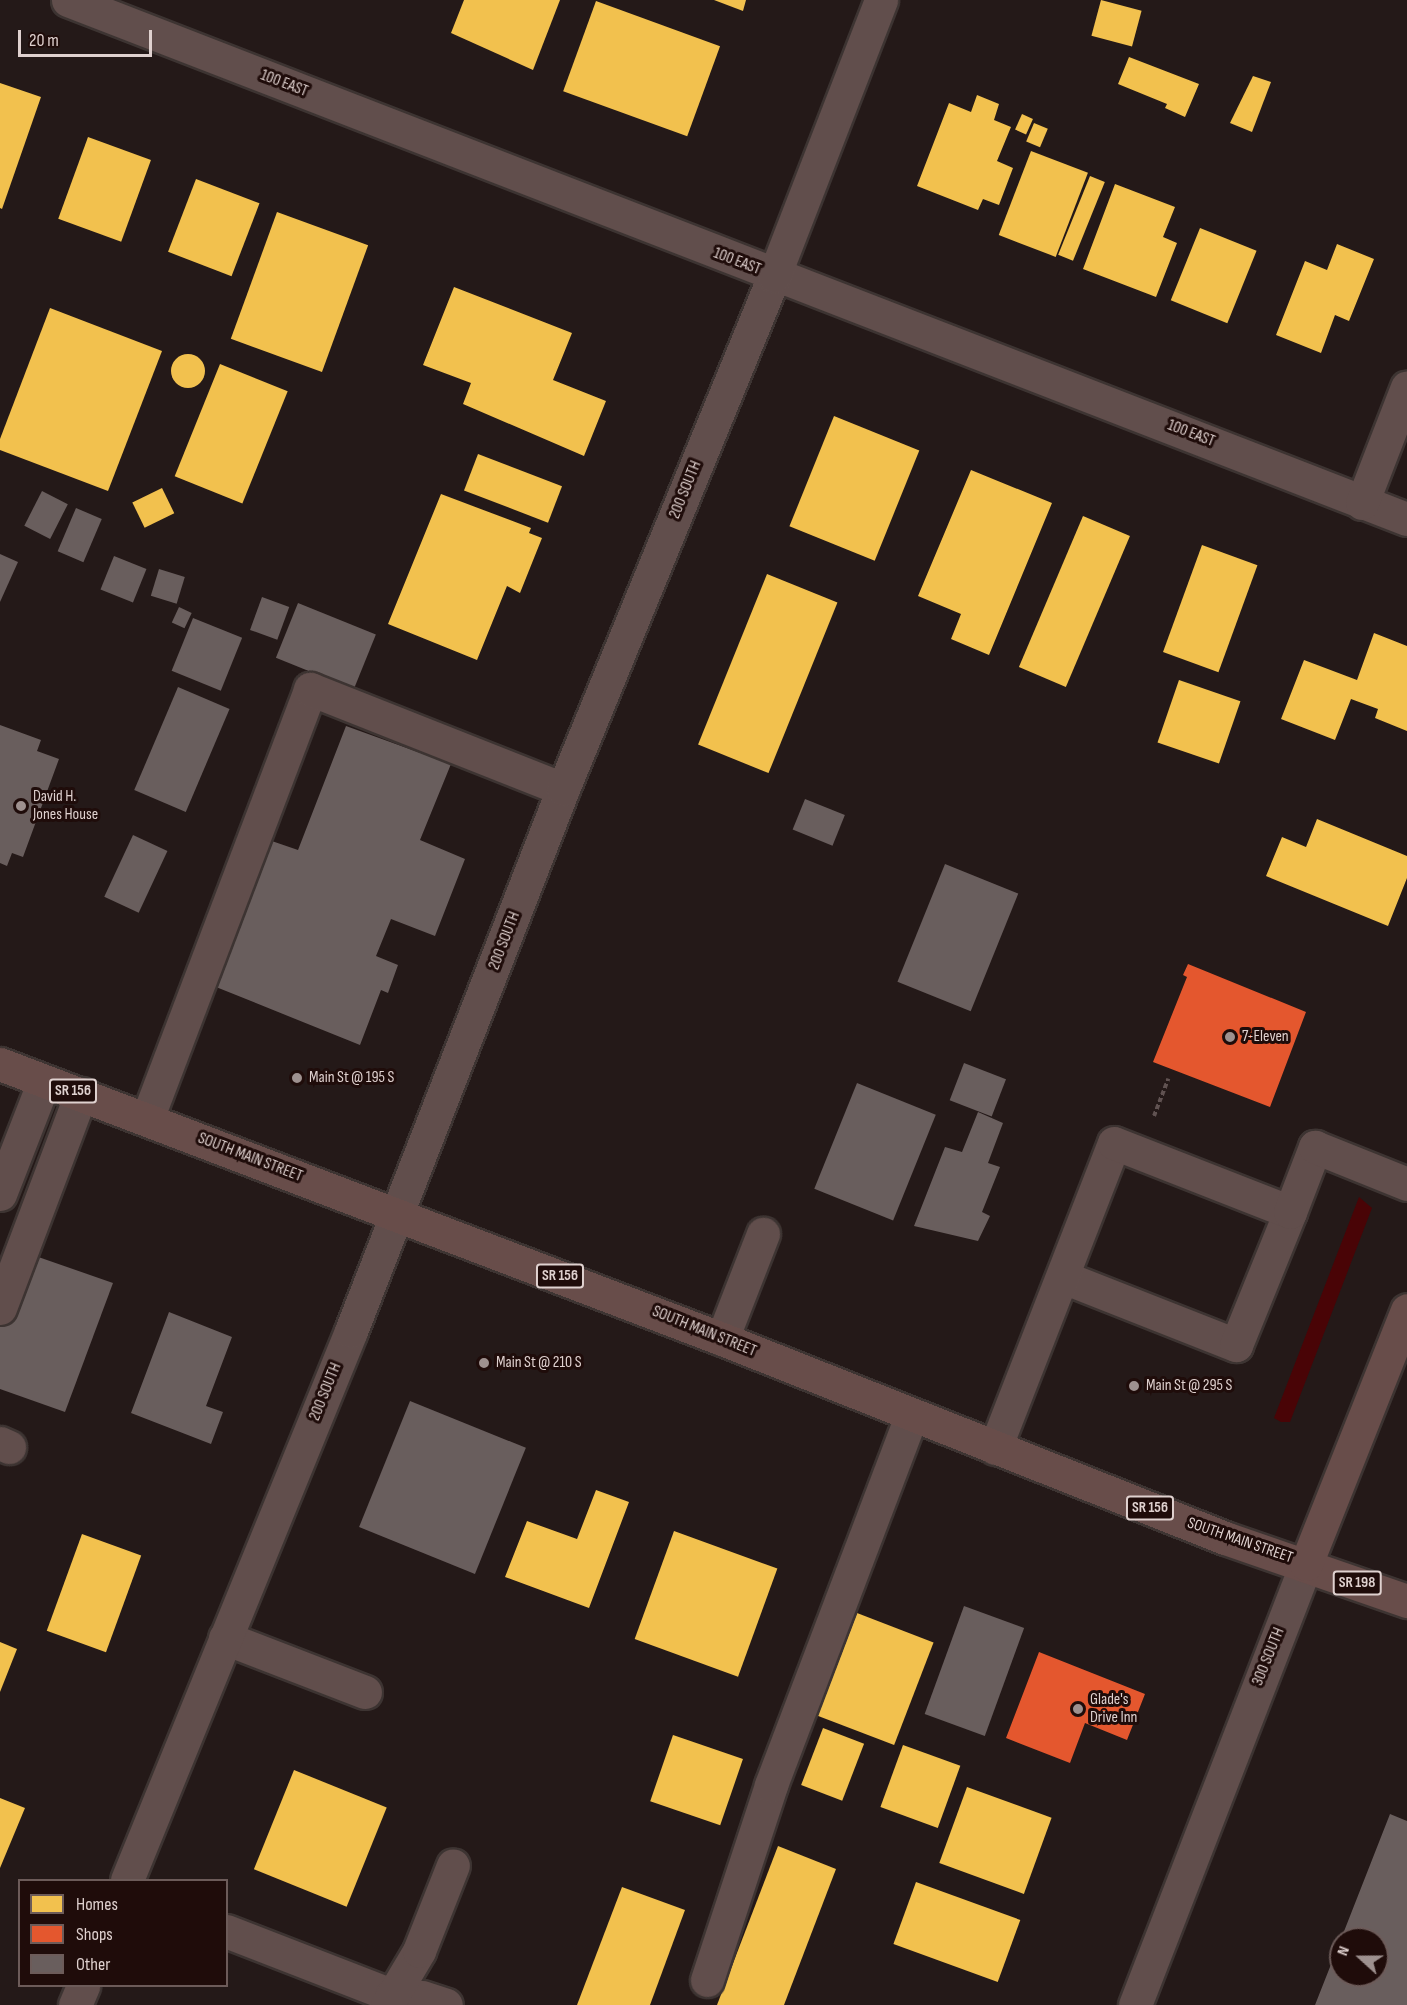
<!DOCTYPE html>
<style>
body{margin:0}
#map{position:relative;width:1407px;height:2005px;overflow:hidden;background:#241918;font-family:"Sofia Sans Condensed",sans-serif}
div>[style]{position:absolute}
.green>*{inset:0;background:#490406}
.homes>*{inset:0;background:#f2c14e;transform-origin:0 0}
.round{border-radius:50%}
.shops>*{inset:0;background:#e4572e}
.building>*{inset:0;background:#695e5d;transform-origin:0 0}
.path>*{height:4px;margin-top:-2px;transform-origin:0;background:repeating-linear-gradient(90deg,#605251 0 4.5px,transparent 0 7.5px)}
.roads{filter:drop-shadow(2px 0 #3d3432) drop-shadow(-2px 0 #3d3432) drop-shadow(0 2px #3d3432) drop-shadow(0 -2px #3d3432)}
.minor>*{height:33px;margin:-16.5px;padding:0 16.5px;transform-origin:16.5px;border-radius:16.5px;background:#614e4c}
.major>*{height:33px;margin:-16.5px;padding:0 16.5px;transform-origin:16.5px;border-radius:16.5px;background:#684d4a}
.dots>*{width:16px;height:16px;translate:-50% -50%;box-sizing:border-box;border:3px solid #1f0c0a;border-radius:50%}
span{translate:-50% -50%;white-space:nowrap;text-align:center;line-height:1.15;-webkit-text-stroke:6px #1f0c0a;paint-order:stroke}
.shield-label span{padding:2px 4px;background:#1f0c0a;border:2px solid;border-radius:4px;-webkit-text-stroke-width:0}
.shield-label{font-size:15px;color:#dfd1cf;font-weight:700}
.street-label{font-size:16px;color:#dfd1cf}
.poi-label{font-size:16px;color:#dfd1cf}
.left{translate:0 -50%;text-align:left}
.legend{position:absolute;left:18px;top:1879px;width:210px;height:108px;box-sizing:border-box;background:#1f0c0a;border:2px solid #6c5b59;margin:0;padding:8px 10px;list-style:none;font-size:18px;color:#dfd1cf}
.legend li{display:flex;align-items:center;gap:12px;height:30px}
.legend b{width:30px;border:2px solid #6c5b59}
.north{position:absolute;left:1329px;top:1927px;width:60px;height:60px;box-sizing:border-box;background:#1f0c0a;border:2px solid #6c5b59;border-radius:50%;rotate:291deg;font-size:16px;font-weight:700;line-height:24px;text-align:center;color:#dfd1cf}
.north::after{content:'';display:block;margin:auto;width:21px;height:27px;background:#9e918f;clip-path:polygon(50% 0,100% 100%,50% 72%,0 100%)}
.scale{position:absolute;left:18px;top:30px;width:134px;height:27px;box-sizing:border-box;border:3px solid #dfd1cf;border-top:0;padding-left:8px;font-size:18px;line-height:21px;white-space:nowrap;color:#dfd1cf;-webkit-text-stroke:4px #1f0c0a;paint-order:stroke}
</style>
<div id="map">
<div class="green">
<div style="clip-path:polygon(1359px 1197px,1372px 1208px,1290px 1422px,1281px 1422px,1274px 1418px)"></div>
</div>
<div class="homes">
<div style="clip-path:polygon(464px 0,560px 0,533px 70px,451px 33px)"></div>
<div style="clip-path:polygon(714px 0,746px 0,743px 11px)"></div>
<div style="left:1101px;top:0;width:42px;height:37px;rotate:15deg"></div>
<div style="left:596px;top:1px;width:132px;height:96px;rotate:20deg"></div>
<div style="clip-path:polygon(1129px 57px,1199px 84px,1185px 117px,1165px 108px,1167px 104px,1118px 84px)"></div>
<div style="clip-path:polygon(1253px 76px,1271px 82px,1252px 132px,1230px 123px)"></div>
<div style="clip-path:polygon(0 83px,41px 97px,2px 209px,0 208px)"></div>
<div style="clip-path:polygon(977px 95px,999px 104px,994px 120px,1011px 127px,997px 161px,1013px 168px,999px 205px,983px 199px,978px 210px,917px 186px,949px 103px,971px 112px)"></div>
<div style="left:1022px;top:114px;width:12px;height:17px;rotate:24deg"></div>
<div style="left:1034px;top:123px;width:15px;height:20px;rotate:23deg"></div>
<div style="left:88px;top:137px;width:67px;height:87px;rotate:20deg"></div>
<div style="left:1031px;top:151px;width:61px;height:90px;rotate:21deg"></div>
<div style="left:1090px;top:176px;width:16px;height:85px;rotate:22deg"></div>
<div style="left:196px;top:179px;width:68px;height:78px;rotate:21deg"></div>
<div style="clip-path:polygon(1115px 184px,1175px 207px,1163px 237px,1177px 243px,1156px 297px,1083px 269px)"></div>
<div style="left:277px;top:212px;width:97px;height:135px;rotate:20deg"></div>
<div style="left:1200px;top:228px;width:61px;height:78px;rotate:22deg"></div>
<div style="clip-path:polygon(1337px 244px,1374px 259px,1349px 321px,1335px 315px,1321px 353px,1276px 335px,1305px 261px,1327px 270px)"></div>
<div style="clip-path:polygon(454px 287px,572px 333px,553px 380px,606px 401px,584px 456px,463px 404px,471px 383px,423px 365px)"></div>
<div style="clip-path:polygon(50px 308px,162px 351px,108px 491px,0 450px,0 439px)"></div>
<div class="round" style="left:171px;top:354px;width:34px;height:34px"></div>
<div style="left:220px;top:364px;width:73px;height:121px;rotate:22deg"></div>
<div style="left:834px;top:416px;width:92px;height:119px;rotate:22deg"></div>
<div style="left:478px;top:454px;width:90px;height:39px;rotate:21deg"></div>
<div style="clip-path:polygon(971px 470px,1052px 503px,989px 655px,951px 639px,961px 614px,918px 596px)"></div>
<div style="left:162px;top:488px;width:28px;height:33px;rotate:64deg"></div>
<div style="clip-path:polygon(441px 494px,531px 528px,529px 533px,542px 538px,520px 593px,507px 586px,477px 660px,388px 624px)"></div>
<div style="left:1083px;top:516px;width:51px;height:164px;rotate:23deg"></div>
<div style="left:1202px;top:545px;width:59px;height:114px;rotate:20deg"></div>
<div style="left:767px;top:574px;width:76px;height:184px;rotate:22deg"></div>
<div style="clip-path:polygon(1374px 633px,1407px 646px,1407px 731px,1375px 718px,1378px 709px,1351px 699px,1335px 740px,1281px 719px,1304px 660px,1357px 680px)"></div>
<div style="left:1179px;top:680px;width:65px;height:66px;rotate:19deg"></div>
<div style="clip-path:polygon(1317px 819px,1407px 856px,1407px 878px,1388px 926px,1266px 876px,1282px 837px,1306px 847px)"></div>
<div style="clip-path:polygon(596px 1490px,629px 1502px,589px 1608px,505px 1577px,527px 1521px,577px 1539px)"></div>
<div style="left:674px;top:1531px;width:110px;height:115px;rotate:20deg"></div>
<div style="left:82px;top:1534px;width:63px;height:103px;rotate:20deg"></div>
<div style="left:857px;top:1613px;width:82px;height:110px;rotate:21deg"></div>
<div style="clip-path:polygon(0 1642px,17px 1649px,0 1692px)"></div>
<div style="left:823px;top:1728px;width:44px;height:61px;rotate:21deg"></div>
<div style="left:673px;top:1735px;width:74px;height:70px;rotate:19deg"></div>
<div style="left:903px;top:1745px;width:61px;height:66px;rotate:20deg"></div>
<div style="left:294px;top:1770px;width:100px;height:107px;rotate:22deg"></div>
<div style="left:967px;top:1787px;width:90px;height:81px;rotate:20deg"></div>
<div style="clip-path:polygon(0 1798px,25px 1808px,0 1868px)"></div>
<div style="clip-path:polygon(778px 1846px,836px 1869px,784px 2005px,717px 2005px)"></div>
<div style="left:916px;top:1882px;width:111px;height:66px;rotate:20deg"></div>
<div style="clip-path:polygon(622px 1887px,685px 1910px,650px 2005px,577px 2005px)"></div>
</div>
<div class="shops">
<div style="clip-path:polygon(1188px 964px,1306px 1012px,1270px 1107px,1153px 1062px,1187px 977px,1183px 975px)"></div>
<div style="clip-path:polygon(1039px 1652px,1145px 1694px,1127px 1740px,1085px 1723px,1070px 1763px,1006px 1738px)"></div>
</div>
<div class="building">
<div style="left:42px;top:491px;width:29px;height:39px;rotate:27deg"></div>
<div style="left:76px;top:508px;width:28px;height:47px;rotate:23deg"></div>
<div style="clip-path:polygon(0 554px,18px 562px,0 602px)"></div>
<div style="left:114px;top:556px;width:35px;height:36px;rotate:22deg"></div>
<div style="left:159px;top:569px;width:27px;height:28px;rotate:17deg"></div>
<div style="left:262px;top:597px;width:29px;height:35px;rotate:20deg"></div>
<div style="left:298px;top:603px;width:84px;height:59px;rotate:22deg"></div>
<div style="left:179px;top:607px;width:14px;height:17px;rotate:25deg"></div>
<div style="left:193px;top:618px;width:53px;height:57px;rotate:22deg"></div>
<div style="left:178px;top:687px;width:56px;height:112px;rotate:23deg"></div>
<div style="clip-path:polygon(0 725px,41px 740px,37px 751px,59px 759px,23px 857px,12px 853px,7px 866px,0 863px)"></div>
<div style="clip-path:polygon(346px 726px,451px 764px,420px 840px,465px 859px,435px 936px,391px 919px,376px 956px,398px 965px,388px 993px,381px 990px,360px 1045px,211px 985px,263px 838px,298px 850px)"></div>
<div style="left:805px;top:799px;width:43px;height:33px;rotate:22deg"></div>
<div style="left:133px;top:835px;width:38px;height:68px;rotate:25deg"></div>
<div style="left:945px;top:864px;width:79px;height:127px;rotate:22deg"></div>
<div style="left:964px;top:1063px;width:45px;height:40px;rotate:21deg"></div>
<div style="left:857px;top:1083px;width:85px;height:114px;rotate:22deg"></div>
<div style="clip-path:polygon(978px 1112px,1003px 1123px,988px 1163px,1000px 1167px,982px 1212px,990px 1216px,978px 1241px,914px 1226px,945px 1147px,962px 1152px)"></div>
<div style="clip-path:polygon(24px 1252px,113px 1283px,65px 1412px,0 1389px,0 1315px)"></div>
<div style="clip-path:polygon(169px 1312px,232px 1337px,206px 1406px,223px 1412px,211px 1444px,131px 1413px)"></div>
<div style="left:410px;top:1401px;width:125px;height:136px;rotate:22deg"></div>
<div style="left:964px;top:1606px;width:64px;height:115px;rotate:20deg"></div>
<div style="clip-path:polygon(1390px 1814px,1407px 1821px,1407px 2005px,1315px 2005px,1341px 1939px,1341px 1975px,1377px 1975px,1377px 1939px,1341px 1939px)"></div>
</div>
<div class="path">
<div style="left:1154px;top:1116px;width:40px;rotate:-69deg"></div>
</div>
<div class="roads">
<div class="minor">
<div style="left:68px;top:0;width:1436px;rotate:21.19deg"></div>
<div style="left:1362px;top:503px;width:124px;rotate:-68.8deg"></div>
<div style="left:147px;top:1119px;width:460px;rotate:-69.2deg"></div>
<div style="left:310px;top:689px;width:272px;rotate:21.6deg"></div>
<div style="left:0;top:1194px;width:121px;rotate:-68.7deg"></div>
<div style="left:1063px;top:1277px;width:186px;rotate:21.5deg"></div>
<div style="left:1236px;top:1345px;width:144px;rotate:-67.9deg"></div>
<div style="left:0;top:1308px;width:229px;rotate:-69.3deg"></div>
<div style="left:722px;top:1339px;width:113px;rotate:-68.7deg"></div>
<div style="left:0;top:1443px;width:10px;rotate:24deg"></div>
<div style="left:995px;top:1448px;width:327px;rotate:-68.7deg"></div>
<div style="left:1114px;top:1143px;width:189px;rotate:21.4deg"></div>
<div style="left:1290px;top:1212px;width:70px;rotate:-69deg"></div>
<div style="left:1315px;top:1147px;width:99px;rotate:21.9deg"></div>
<div style="left:225px;top:1638px;width:150px;rotate:21.1deg"></div>
<div style="left:127px;top:1880px;width:593px;rotate:-67.8deg"></div>
<div style="left:351px;top:1331px;width:582px;rotate:-68.64deg"></div>
<div style="left:563px;top:789px;width:555px;rotate:-67.64deg"></div>
<div style="left:774px;top:276px;width:296px;rotate:-68.8deg"></div>
<div style="left:226px;top:1931px;width:177px;rotate:21.2deg"></div>
<div style="left:391px;top:1995px;width:31px;rotate:4deg"></div>
<div style="left:422px;top:1997px;width:25px;rotate:18deg"></div>
<div style="left:707px;top:1980px;width:205px;rotate:-71.8deg"></div>
<div style="left:771px;top:1785px;width:395px;rotate:-69.2deg"></div>
<div style="left:75px;top:2005px;width:21px;rotate:-67deg"></div>
<div style="left:387px;top:2005px;width:63px;rotate:-59.3deg"></div>
<div style="left:419px;top:1951px;width:92px;rotate:-68.4deg"></div>
<div style="left:1135px;top:2005px;width:473px;rotate:-68.8deg"></div>
</div>
<div class="major">
<div style="left:0;top:1064px;width:773px;rotate:20.85deg"></div>
<div style="left:722px;top:1339px;width:541px;rotate:21.59deg"></div>
<div style="left:1225px;top:1538px;width:193px;rotate:19.1deg"></div>
<div style="left:1306px;top:1564px;width:273px;rotate:-68.3deg"></div>
</div>
</div>
<div class="dots">
<div style="left:21px;top:806px;background:#9e918f"></div>
<div style="left:1230px;top:1037px;background:#9e918f"></div>
<div style="left:297px;top:1078px;background:#9e918f"></div>
<div style="left:484px;top:1363px;background:#9e918f"></div>
<div style="left:1134px;top:1386px;background:#9e918f"></div>
<div style="left:1078px;top:1709px;background:#9e918f"></div>
</div>
<div class="shield-label">
<span style="left:73px;top:1091px">SR 156</span>
<span style="left:560px;top:1276px">SR 156</span>
<span style="left:1150px;top:1508px">SR 156</span>
<span style="left:1357px;top:1583px">SR 198</span>
</div>
<div class="street-label">
<span style="left:284px;top:84px;rotate:21deg">100 EAST</span>
<span style="left:737px;top:262px;rotate:21deg">100 EAST</span>
<span style="left:1191px;top:434px;rotate:21deg">100 EAST</span>
<span style="left:686px;top:490px;rotate:-68deg">200 SOUTH</span>
<span style="left:505px;top:941px;rotate:-69deg">200 SOUTH</span>
<span style="left:250px;top:1158px;rotate:21deg">SOUTH MAIN STREET</span>
<span style="left:704px;top:1332px;rotate:22deg">SOUTH MAIN STREET</span>
<span style="left:326px;top:1392px;rotate:-68deg">200 SOUTH</span>
<span style="left:1240px;top:1541px;rotate:19deg">SOUTH MAIN STREET</span>
<span style="left:1269px;top:1657px;rotate:-68deg">300 SOUTH</span>
</div>
<div class="poi-label">
<span class="left" style="left:33px;top:806px">David H.<br>Jones House</span>
<span class="left" style="left:1242px;top:1037px">7-Eleven</span>
<span class="left" style="left:309px;top:1078px">Main St @ 195 S</span>
<span class="left" style="left:496px;top:1363px">Main St @ 210 S</span>
<span class="left" style="left:1146px;top:1386px">Main St @ 295 S</span>
<span class="left" style="left:1090px;top:1709px">Glade's<br>Drive Inn</span>
</div>
<ul class="legend">
<li><b style="height:16px;background:#f2c14e"></b>Homes</li>
<li><b style="height:16px;background:#e4572e"></b>Shops</li>
<li><b style="height:16px;background:#695e5d"></b>Other</li>
</ul>
<div class="north">N</div>
<div class="scale">20 m</div>
</div>
